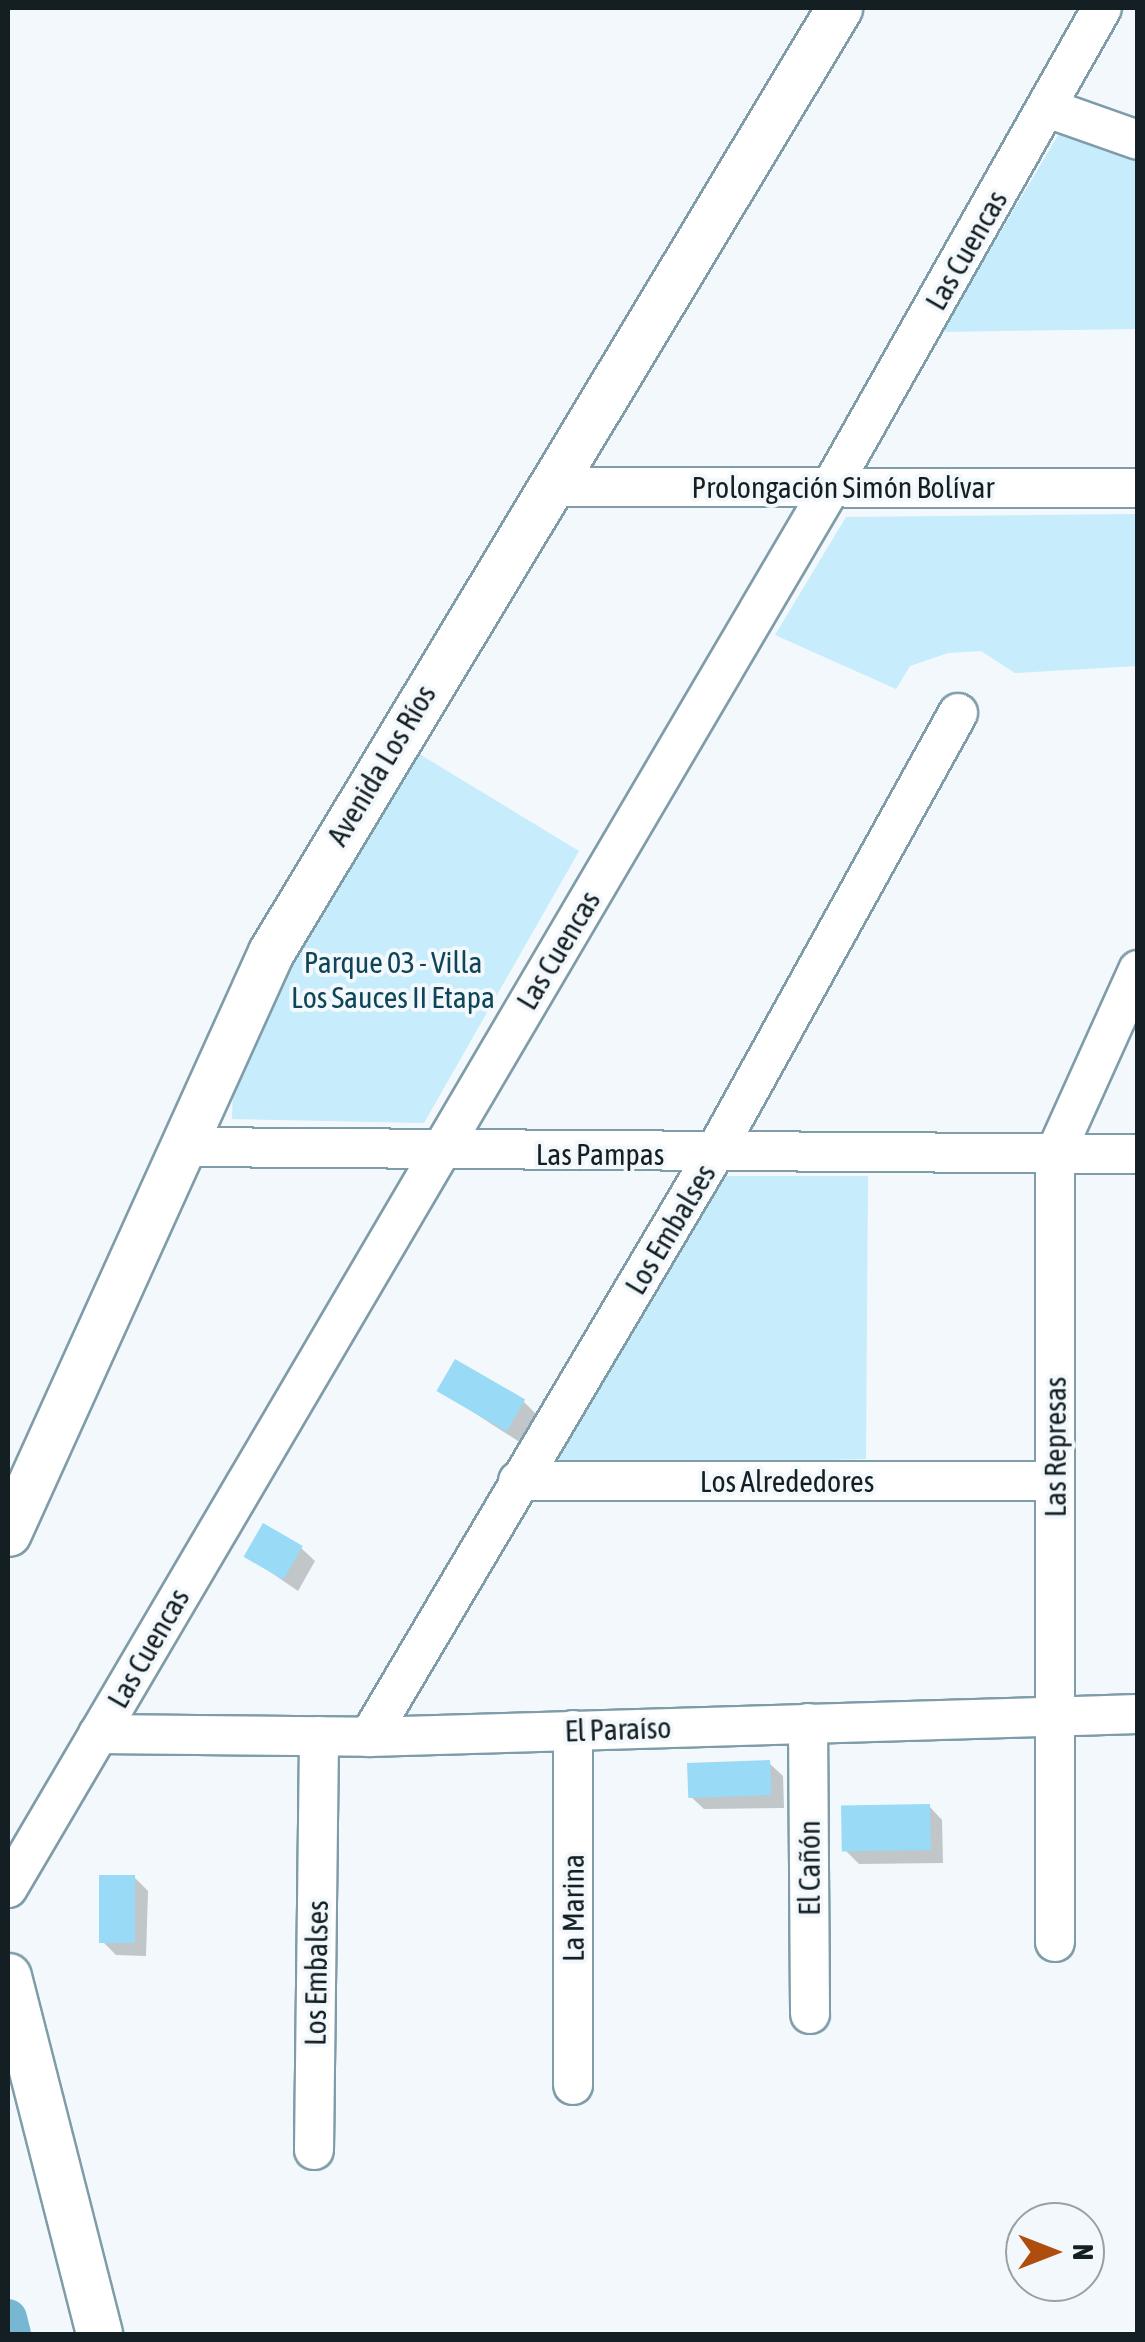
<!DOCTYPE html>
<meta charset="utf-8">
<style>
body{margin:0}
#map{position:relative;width:1145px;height:2342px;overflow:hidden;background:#f2f8fb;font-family:"Asap Condensed",sans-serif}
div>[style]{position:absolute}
.green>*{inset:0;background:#c7ecfc}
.shadow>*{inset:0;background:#0003}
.canal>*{height:38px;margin:-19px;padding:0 19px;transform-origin:19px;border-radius:19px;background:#77b7d1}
.building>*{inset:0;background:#99daf6;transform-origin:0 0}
.roads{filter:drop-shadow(2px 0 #7f9ca9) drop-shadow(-2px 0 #7f9ca9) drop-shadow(0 2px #7f9ca9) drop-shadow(0 -2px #7f9ca9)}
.minor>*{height:38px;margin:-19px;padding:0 19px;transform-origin:19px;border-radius:19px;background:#fff}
.tertiary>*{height:45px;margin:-22.5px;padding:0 22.5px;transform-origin:22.5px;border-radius:22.5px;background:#fff}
span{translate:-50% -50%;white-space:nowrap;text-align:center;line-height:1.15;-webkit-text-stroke:8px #f2f8fb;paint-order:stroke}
.street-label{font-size:30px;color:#141f24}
.park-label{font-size:30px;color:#0e4558}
.frame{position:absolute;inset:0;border:10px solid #141f24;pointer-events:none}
.north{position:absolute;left:1005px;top:2202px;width:100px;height:100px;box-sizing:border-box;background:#f2f8fb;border:2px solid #99a1a5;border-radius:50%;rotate:90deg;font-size:28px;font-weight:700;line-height:40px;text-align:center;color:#141f24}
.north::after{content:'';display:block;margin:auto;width:35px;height:45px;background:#af4d0e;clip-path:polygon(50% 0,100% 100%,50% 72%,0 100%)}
</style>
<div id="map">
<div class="green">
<div style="clip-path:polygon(1060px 132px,1137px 154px,1137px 329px,941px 332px)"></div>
<div style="clip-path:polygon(1137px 514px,1137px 666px,1015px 673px,981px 651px,948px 653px,910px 666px,896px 689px,775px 635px,846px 517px)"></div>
<div style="clip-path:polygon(416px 752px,579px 851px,424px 1123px,232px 1119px,233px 1086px,302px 940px)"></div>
<div style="clip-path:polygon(721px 1176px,868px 1176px,866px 1459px,564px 1467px,548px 1452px)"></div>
</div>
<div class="shadow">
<div style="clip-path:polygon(439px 1390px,523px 1401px,537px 1415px,521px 1443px)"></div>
<div style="clip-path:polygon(301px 1548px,315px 1561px,298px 1591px,247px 1556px)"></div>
<div style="clip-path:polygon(769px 1763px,783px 1776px,784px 1808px,704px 1809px,690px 1796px)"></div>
<div style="clip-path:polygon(929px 1806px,942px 1820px,943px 1863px,859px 1864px,845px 1850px)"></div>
<div style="clip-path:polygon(134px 1877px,148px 1891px,146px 1956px,116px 1955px,102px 1941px)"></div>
</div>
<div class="canal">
<div style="left:8px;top:2318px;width:16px;rotate:76deg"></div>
</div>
<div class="building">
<div style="left:455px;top:1359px;width:81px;height:37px;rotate:30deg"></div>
<div style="left:263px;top:1523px;width:46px;height:39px;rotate:30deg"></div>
<div style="left:770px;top:1760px;width:35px;height:83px;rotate:88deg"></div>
<div style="left:930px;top:1804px;width:46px;height:89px;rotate:89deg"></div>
<div style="left:99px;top:1875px;width:36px;height:68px"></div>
</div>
<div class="roads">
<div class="minor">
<div style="left:1047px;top:108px;width:96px;rotate:19.4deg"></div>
<div style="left:549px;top:487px;width:589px;rotate:0.1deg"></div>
<div style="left:183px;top:1147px;width:955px;rotate:0.42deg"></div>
<div style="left:518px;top:1481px;width:537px"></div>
<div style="left:808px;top:1723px;width:291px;rotate:89.6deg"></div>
<div style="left:573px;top:1730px;width:355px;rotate:90deg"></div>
<div style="left:98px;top:1734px;width:271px;rotate:0.6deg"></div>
<div style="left:369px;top:1737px;width:769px;rotate:-1.71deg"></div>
<div style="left:369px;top:1737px;width:677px;rotate:-59.38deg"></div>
<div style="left:714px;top:1154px;width:504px;rotate:-61.04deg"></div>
<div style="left:8px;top:1888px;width:1625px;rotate:-59.57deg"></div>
<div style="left:831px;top:487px;width:550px;rotate:-60.5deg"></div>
<div style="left:1055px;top:1942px;width:788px;rotate:-90deg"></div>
<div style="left:1055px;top:1154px;width:202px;rotate:-65.7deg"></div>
<div style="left:314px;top:2150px;width:414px;rotate:-89.3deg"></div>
</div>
<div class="tertiary">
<div style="left:8px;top:1533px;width:638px;rotate:-65.65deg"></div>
<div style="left:271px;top:952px;width:1102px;rotate:-58.96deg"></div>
<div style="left:8px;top:1976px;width:369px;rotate:75.7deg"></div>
</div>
</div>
<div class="street-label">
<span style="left:966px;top:250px;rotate:-60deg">Las Cuencas</span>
<span style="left:843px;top:487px">Prolongación Simón Bolívar</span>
<span style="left:381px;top:765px;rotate:-59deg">Avenida Los Ríos</span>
<span style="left:558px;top:950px;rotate:-59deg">Las Cuencas</span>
<span style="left:600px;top:1154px">Las Pampas</span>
<span style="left:670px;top:1229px;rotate:-59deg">Los Embalses</span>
<span style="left:1055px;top:1447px;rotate:-90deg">Las Represas</span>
<span style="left:787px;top:1481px">Los Alrededores</span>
<span style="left:148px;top:1648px;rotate:-60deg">Las Cuencas</span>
<span style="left:618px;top:1729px;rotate:-2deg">El Paraíso</span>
<span style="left:809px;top:1868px;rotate:-90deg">El Cañón</span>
<span style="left:573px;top:1908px;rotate:-90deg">La Marina</span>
<span style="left:316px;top:1973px;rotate:-89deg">Los Embalses</span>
</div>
<div class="park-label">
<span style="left:393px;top:979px">Parque 03 - Villa<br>Los Sauces II Etapa</span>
</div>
<div class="frame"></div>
<div class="north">N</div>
</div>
